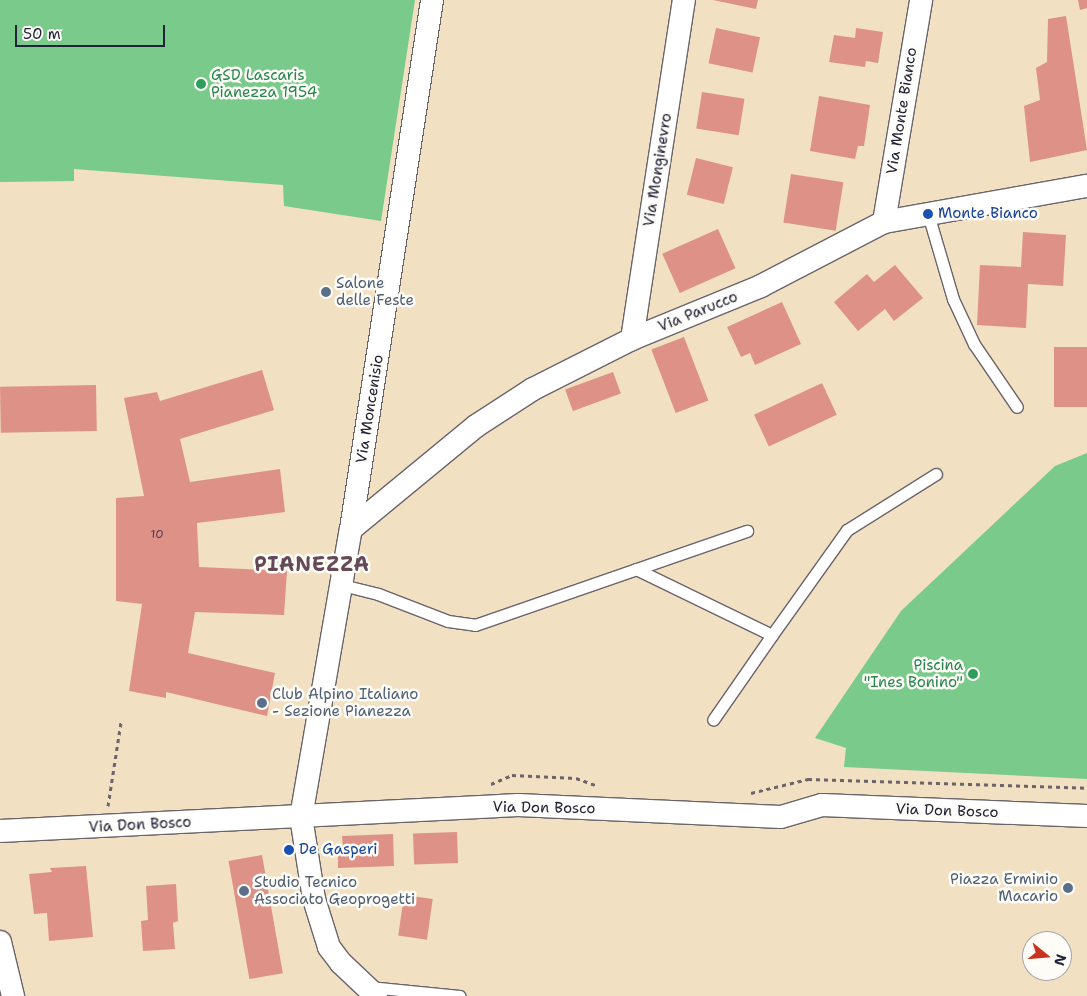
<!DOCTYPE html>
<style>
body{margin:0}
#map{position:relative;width:1087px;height:996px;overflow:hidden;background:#f2e0c2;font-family:"Shantell Sans",sans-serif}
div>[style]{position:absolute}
.green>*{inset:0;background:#79ca8b}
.building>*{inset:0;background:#de9287;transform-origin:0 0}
.path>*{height:3px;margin-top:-1.5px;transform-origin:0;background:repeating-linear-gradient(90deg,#6b646a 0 4px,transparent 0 8px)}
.roads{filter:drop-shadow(1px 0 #6b646a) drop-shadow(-1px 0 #6b646a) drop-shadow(0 1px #6b646a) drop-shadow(0 -1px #6b646a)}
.service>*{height:11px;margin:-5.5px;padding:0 5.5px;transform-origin:5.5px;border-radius:5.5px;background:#fff}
.minor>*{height:22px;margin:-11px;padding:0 11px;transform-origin:11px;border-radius:11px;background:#fff}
.dots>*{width:14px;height:14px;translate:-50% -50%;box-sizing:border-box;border:2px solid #fdfcf7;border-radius:50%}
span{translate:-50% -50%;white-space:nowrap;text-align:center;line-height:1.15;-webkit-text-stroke:5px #fdfcf7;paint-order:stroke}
.number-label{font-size:12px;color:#513e4e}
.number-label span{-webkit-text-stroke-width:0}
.leisure-label{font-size:15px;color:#27864d}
.left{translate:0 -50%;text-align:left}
.right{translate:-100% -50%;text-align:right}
.street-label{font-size:15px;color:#22223b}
.transit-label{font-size:15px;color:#164399}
.service-label{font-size:15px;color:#4e5e75}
.district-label{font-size:20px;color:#644956;font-weight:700;letter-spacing:1px}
.north{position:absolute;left:1022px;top:931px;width:50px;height:50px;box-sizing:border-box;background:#fdfcf7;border:1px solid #a5a5ac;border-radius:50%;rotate:107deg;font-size:14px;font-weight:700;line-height:20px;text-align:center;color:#22223b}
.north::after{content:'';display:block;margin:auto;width:18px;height:22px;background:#c8321e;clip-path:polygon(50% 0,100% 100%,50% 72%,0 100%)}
.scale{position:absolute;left:15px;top:25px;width:150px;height:22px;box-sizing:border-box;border:2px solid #22223b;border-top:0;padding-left:6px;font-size:15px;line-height:18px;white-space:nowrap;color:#22223b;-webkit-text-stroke:4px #fdfcf7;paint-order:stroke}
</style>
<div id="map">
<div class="green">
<div style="clip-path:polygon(0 0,415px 0,381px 221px,284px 206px,283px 185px,74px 169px,74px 181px,0 182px)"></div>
<div style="clip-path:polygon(1087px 453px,1087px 779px,844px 767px,846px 748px,815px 738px,901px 611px,1055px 466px)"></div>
</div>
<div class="building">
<div style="clip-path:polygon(713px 0,758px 0,756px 9px)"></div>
<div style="clip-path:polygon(1078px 0,1087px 0,1087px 8px,1080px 10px)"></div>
<div style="clip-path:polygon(1066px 16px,1087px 150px,1030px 162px,1024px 106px,1040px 100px,1036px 68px,1047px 62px,1048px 19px)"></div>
<div style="left:716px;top:28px;width:45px;height:36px;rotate:12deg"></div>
<div style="clip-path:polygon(856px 28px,883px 32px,878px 63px,866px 61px,865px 67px,829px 62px,834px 35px,855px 38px)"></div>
<div style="left:702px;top:92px;width:43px;height:37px;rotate:9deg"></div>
<div style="clip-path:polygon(819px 96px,870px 105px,864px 146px,858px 146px,855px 159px,810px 151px)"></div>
<div style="left:696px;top:158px;width:38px;height:38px;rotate:14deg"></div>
<div style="left:791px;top:174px;width:53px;height:49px;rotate:9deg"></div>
<div style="left:718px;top:229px;width:43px;height:61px;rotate:66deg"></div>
<div style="clip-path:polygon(1023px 232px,1066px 235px,1063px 286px,1028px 284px,1026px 328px,977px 325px,980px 265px,1021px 267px)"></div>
<div style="clip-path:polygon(895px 265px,923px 298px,894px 321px,885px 309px,858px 331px,834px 302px,867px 274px,874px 282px)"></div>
<div style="clip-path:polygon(782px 302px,801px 344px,755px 365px,750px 353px,741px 357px,727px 327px)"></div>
<div style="left:684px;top:337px;width:68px;height:35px;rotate:69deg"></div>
<div style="left:1054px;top:347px;width:33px;height:60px"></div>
<div style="clip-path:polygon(262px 370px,274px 410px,180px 439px,190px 482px,280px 469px,285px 512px,197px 523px,199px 567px,287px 571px,284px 615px,195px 612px,188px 653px,275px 673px,267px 716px,166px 692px,166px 698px,129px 691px,142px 604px,116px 601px,116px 498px,144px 496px,124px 398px,157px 392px,160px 401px)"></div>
<div style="left:613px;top:372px;width:23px;height:51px;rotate:70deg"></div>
<div style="left:822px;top:383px;width:35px;height:75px;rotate:65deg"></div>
<div style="left:96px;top:385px;width:46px;height:96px;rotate:89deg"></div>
<div style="left:457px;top:832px;width:31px;height:44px;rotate:88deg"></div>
<div style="clip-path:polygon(393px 834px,394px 866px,338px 868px,338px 849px,343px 848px,342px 836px)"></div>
<div style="left:262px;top:855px;width:120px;height:34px;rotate:80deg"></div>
<div style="clip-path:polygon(86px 866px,93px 937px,49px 941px,47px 913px,34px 914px,29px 874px,52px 872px,50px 868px)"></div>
<div style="clip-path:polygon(176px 884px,178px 921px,173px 923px,175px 949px,143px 951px,141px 921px,148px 920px,146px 886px)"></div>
<div style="left:404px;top:895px;width:29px;height:41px;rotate:8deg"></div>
</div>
<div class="path">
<div style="left:491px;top:784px;width:23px;rotate:-23deg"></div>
<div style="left:512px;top:775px;width:64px;rotate:2.7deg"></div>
<div style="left:576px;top:778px;width:23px;rotate:20deg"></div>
<div style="left:751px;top:793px;width:59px;rotate:-13.8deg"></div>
<div style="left:808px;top:779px;width:279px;rotate:1.8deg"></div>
<div style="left:108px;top:806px;width:85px;rotate:-81.2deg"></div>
</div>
<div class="roads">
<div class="service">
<div style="left:928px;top:214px;width:89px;rotate:73.6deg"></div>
<div style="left:953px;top:299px;width:50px;rotate:65deg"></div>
<div style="left:974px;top:344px;width:76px;rotate:55.7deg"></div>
<div style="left:636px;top:569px;width:151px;rotate:25.9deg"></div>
<div style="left:772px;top:635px;width:103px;rotate:124.8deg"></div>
<div style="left:342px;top:585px;width:37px;rotate:14deg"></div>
<div style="left:378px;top:594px;width:75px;rotate:21.1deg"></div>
<div style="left:448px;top:621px;width:27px;rotate:8deg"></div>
<div style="left:475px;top:625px;width:288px;rotate:-19.1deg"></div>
<div style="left:772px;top:635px;width:129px;rotate:-54.5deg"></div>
<div style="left:847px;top:530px;width:105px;rotate:-32.2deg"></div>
<div style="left:369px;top:987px;width:91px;rotate:5.6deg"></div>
</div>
<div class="minor">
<div style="left:884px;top:222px;width:225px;rotate:-80.5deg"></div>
<div style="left:632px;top:339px;width:343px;rotate:-81.3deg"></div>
<div style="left:351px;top:529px;width:162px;rotate:-39.5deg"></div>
<div style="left:476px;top:426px;width:68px;rotate:-33deg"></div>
<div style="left:533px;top:389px;width:111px;rotate:-26.8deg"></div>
<div style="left:632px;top:339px;width:139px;rotate:-22.3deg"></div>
<div style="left:761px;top:286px;width:139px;rotate:-27.5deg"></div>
<div style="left:884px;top:222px;width:206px;rotate:-10.1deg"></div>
<div style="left:0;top:831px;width:519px;rotate:-2.87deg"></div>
<div style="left:518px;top:805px;width:263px;rotate:2.6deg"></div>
<div style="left:781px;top:817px;width:43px;rotate:-16.3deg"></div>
<div style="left:822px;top:805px;width:265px;rotate:2.4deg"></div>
<div style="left:0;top:942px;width:56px;rotate:76.5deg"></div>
<div style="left:376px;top:996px;width:48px;rotate:-136.7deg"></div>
<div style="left:341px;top:963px;width:20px;rotate:-127deg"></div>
<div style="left:329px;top:947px;width:50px;rotate:-107.4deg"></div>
<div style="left:314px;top:899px;width:83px;rotate:-99deg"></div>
<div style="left:301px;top:817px;width:292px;rotate:-80.2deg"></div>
<div style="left:351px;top:529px;width:535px;rotate:-81.29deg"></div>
</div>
</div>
<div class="dots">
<div style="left:201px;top:84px;background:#2e9e5b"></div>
<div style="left:928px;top:214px;background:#1a4fb4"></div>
<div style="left:326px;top:292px;background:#5c6f8a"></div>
<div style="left:973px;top:674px;background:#2e9e5b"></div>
<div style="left:262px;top:703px;background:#5c6f8a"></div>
<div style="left:289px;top:850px;background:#1a4fb4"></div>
<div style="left:1068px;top:888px;background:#5c6f8a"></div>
<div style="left:244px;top:891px;background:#5c6f8a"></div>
</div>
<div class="number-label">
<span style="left:157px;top:535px">10</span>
</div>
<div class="leisure-label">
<span class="left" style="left:211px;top:84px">GSD Lascaris<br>Pianezza 1954</span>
<span class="right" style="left:963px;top:674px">Piscina<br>"Ines Bonino"</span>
</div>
<div class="street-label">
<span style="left:902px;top:111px;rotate:-81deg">Via Monte Bianco</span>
<span style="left:658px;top:170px;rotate:-81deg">Via Monginevro</span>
<span style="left:698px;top:312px;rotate:-22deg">Via Parucco</span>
<span style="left:370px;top:409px;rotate:-81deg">Via Moncenisio</span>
<span style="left:544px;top:808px;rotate:1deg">Via Don Bosco</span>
<span style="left:947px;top:811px;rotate:2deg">Via Don Bosco</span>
<span style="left:140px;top:825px;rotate:-3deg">Via Don Bosco</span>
</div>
<div class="transit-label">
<span class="left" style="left:938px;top:214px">Monte Bianco</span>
<span class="left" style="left:299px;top:850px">De Gasperi</span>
</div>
<div class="service-label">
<span class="left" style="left:336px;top:292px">Salone<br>delle Feste</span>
<span class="left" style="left:272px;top:703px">Club Alpino Italiano<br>- Sezione Pianezza</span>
<span class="right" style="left:1058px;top:888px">Piazza Erminio<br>Macario</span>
<span class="left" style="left:254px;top:891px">Studio Tecnico<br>Associato Geoprogetti</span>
</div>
<div class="district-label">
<span style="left:312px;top:564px">PIANEZZA</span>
</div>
<div class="north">N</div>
<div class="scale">50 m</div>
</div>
